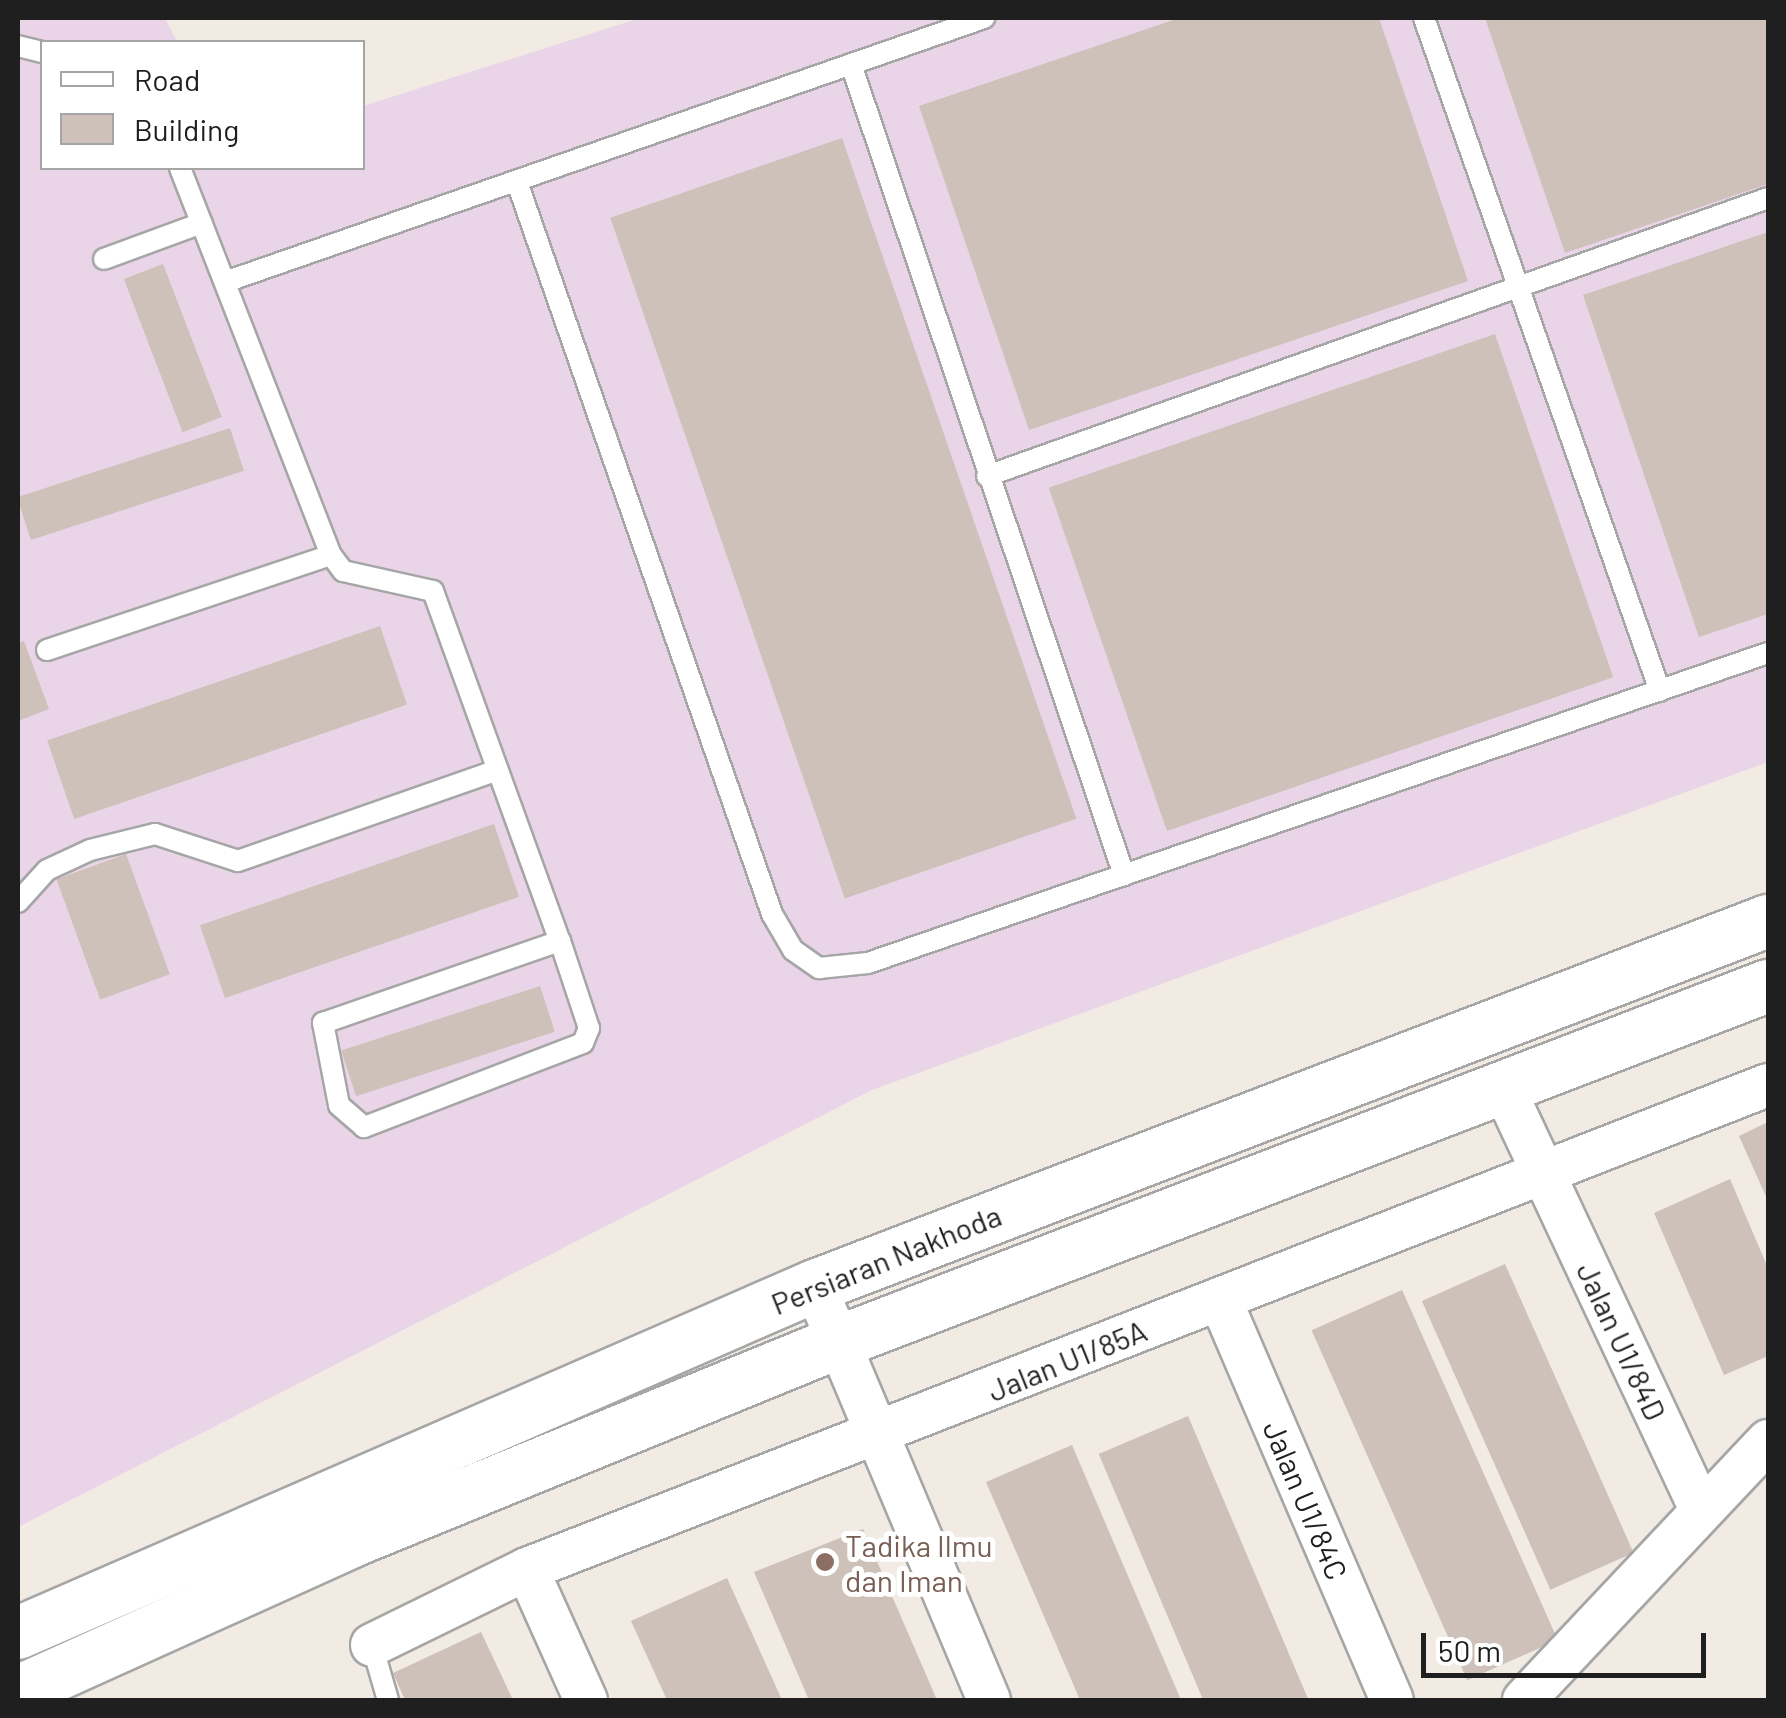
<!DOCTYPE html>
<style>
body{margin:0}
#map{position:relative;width:1786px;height:1718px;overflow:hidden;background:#f1ebe4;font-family:Barlow,sans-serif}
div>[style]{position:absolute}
.industrial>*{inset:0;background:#ead5e8}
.building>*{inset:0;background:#cdc1b9;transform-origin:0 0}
.roads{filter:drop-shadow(2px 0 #a6a6a6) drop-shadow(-2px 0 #a6a6a6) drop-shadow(0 2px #a6a6a6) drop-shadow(0 -2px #a6a6a6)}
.service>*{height:20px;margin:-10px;padding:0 10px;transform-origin:10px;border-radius:10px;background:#fff}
.minor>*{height:42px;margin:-21px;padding:0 21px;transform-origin:21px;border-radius:21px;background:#fff}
.tertiary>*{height:52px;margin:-26px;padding:0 26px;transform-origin:26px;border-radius:26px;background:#fff}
.dots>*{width:28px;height:28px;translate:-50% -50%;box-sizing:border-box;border:5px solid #fff;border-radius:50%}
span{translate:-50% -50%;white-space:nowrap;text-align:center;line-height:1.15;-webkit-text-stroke:10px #fff;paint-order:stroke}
.street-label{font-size:30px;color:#1f1f1f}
.education-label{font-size:30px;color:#785e54}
.left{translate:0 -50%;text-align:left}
.frame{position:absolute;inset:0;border:20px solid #1f1f1f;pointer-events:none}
.legend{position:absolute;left:40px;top:40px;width:325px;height:130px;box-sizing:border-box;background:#fff;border:2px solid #a5a5a5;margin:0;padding:12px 18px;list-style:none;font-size:30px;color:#1f1f1f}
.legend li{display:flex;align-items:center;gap:20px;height:50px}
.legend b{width:50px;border:2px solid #a5a5a5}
.scale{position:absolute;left:1421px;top:1633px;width:285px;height:45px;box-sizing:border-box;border:5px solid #1f1f1f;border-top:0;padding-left:12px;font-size:30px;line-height:35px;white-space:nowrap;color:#1f1f1f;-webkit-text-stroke:8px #fff;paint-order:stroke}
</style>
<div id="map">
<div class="industrial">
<div style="clip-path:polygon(18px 18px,165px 18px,177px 42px,42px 42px,42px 168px,362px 168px,363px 106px,640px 18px,1768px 18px,1768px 762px,872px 1090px,18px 1527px)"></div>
</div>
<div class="building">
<div style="clip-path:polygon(1179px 18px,1379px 18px,1468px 281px,1029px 430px,919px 106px)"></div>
<div style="clip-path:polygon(1485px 18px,1768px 18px,1768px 184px,1565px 253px)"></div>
<div style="left:842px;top:138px;width:720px;height:245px;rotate:71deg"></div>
<div style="clip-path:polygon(1768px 232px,1768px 614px,1699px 637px,1583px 295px)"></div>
<div style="left:163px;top:264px;width:164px;height:42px;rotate:69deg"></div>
<div style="left:1495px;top:334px;width:363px;height:472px;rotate:71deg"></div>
<div style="left:230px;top:428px;width:45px;height:224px;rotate:72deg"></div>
<div style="left:380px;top:626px;width:83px;height:352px;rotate:71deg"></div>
<div style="clip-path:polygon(24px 641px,49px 709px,18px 721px,18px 643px)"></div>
<div style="left:494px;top:824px;width:77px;height:311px;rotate:71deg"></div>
<div style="left:126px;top:854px;width:128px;height:74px;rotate:70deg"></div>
<div style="left:540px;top:986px;width:48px;height:209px;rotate:72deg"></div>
<div style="clip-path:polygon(1768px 1122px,1768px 1201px,1739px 1136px)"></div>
<div style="clip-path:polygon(1730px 1179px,1768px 1268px,1768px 1356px,1724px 1375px,1654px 1213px)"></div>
<div style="left:1505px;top:1264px;width:316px;height:91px;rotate:66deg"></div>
<div style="left:1402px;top:1290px;width:383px;height:99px;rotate:66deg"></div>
<div style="left:1188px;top:1416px;width:309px;height:97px;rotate:67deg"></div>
<div style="clip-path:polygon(1072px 1445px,1181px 1700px,1080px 1700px,986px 1482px)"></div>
<div style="clip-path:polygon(863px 1529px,937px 1700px,809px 1700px,754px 1572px)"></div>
<div style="clip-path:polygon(727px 1578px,782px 1700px,667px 1700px,631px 1621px)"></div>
<div style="clip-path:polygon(481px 1632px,513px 1700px,405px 1700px,393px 1673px)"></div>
</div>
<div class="roads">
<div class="service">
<div style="left:1424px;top:18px;width:713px;rotate:70.68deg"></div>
<div style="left:18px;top:46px;width:25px;rotate:14deg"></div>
<div style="left:851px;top:64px;width:856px;rotate:71.4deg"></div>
<div style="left:180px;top:168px;width:415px;rotate:68.7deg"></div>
<div style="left:331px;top:555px;width:20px;rotate:53deg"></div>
<div style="left:343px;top:571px;width:92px;rotate:12.5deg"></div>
<div style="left:433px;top:591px;width:372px;rotate:70.1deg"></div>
<div style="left:517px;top:182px;width:775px;rotate:70.79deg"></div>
<div style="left:772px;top:914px;width:42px;rotate:59.7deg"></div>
<div style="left:793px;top:950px;width:32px;rotate:35deg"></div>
<div style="left:819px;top:968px;width:49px;rotate:-5.8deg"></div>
<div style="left:868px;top:963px;width:952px;rotate:-19.01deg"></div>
<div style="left:104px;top:259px;width:104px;rotate:-20.2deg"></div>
<div style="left:225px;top:282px;width:804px;rotate:-19.18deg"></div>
<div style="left:987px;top:476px;width:829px;rotate:-19.59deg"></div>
<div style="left:47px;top:650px;width:299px;rotate:-18.5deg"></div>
<div style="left:18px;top:902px;width:43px;rotate:-47.8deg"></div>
<div style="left:47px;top:870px;width:47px;rotate:-24.9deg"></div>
<div style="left:90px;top:850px;width:67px;rotate:-13.8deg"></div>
<div style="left:155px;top:834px;width:87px;rotate:18deg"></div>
<div style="left:238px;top:861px;width:275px;rotate:-19.3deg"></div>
<div style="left:560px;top:941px;width:92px;rotate:71.6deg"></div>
<div style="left:589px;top:1028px;width:16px;rotate:112deg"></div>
<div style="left:583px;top:1043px;width:235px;rotate:159deg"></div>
<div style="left:364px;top:1127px;width:33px;rotate:-139deg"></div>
<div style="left:339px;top:1105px;width:84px;rotate:-101deg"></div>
<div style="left:323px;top:1023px;width:251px;rotate:-19.1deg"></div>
<div style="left:372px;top:1645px;width:57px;rotate:73.8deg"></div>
</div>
<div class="minor">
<div style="left:1504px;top:1089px;width:463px;rotate:64.9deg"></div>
<div style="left:815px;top:1286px;width:449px;rotate:67.2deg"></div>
<div style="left:1220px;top:1299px;width:436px;rotate:66.8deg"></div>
<div style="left:527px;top:1569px;width:144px;rotate:65.8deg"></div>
<div style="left:372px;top:1645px;width:173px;rotate:-26.1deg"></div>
<div style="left:527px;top:1569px;width:1332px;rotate:-21.31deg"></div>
<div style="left:1524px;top:1700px;width:356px;rotate:-46.7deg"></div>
</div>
<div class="tertiary">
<div style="left:18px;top:1633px;width:869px;rotate:-23.53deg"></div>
<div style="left:815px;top:1286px;width:1021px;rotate:-20.96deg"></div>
<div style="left:18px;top:1692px;width:367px;rotate:-24.3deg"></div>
<div style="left:352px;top:1541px;width:526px;rotate:-22.23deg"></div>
<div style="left:839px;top:1342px;width:995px;rotate:-20.97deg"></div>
</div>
</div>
<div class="dots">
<div style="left:825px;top:1562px;background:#8d6e63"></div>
</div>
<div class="street-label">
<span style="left:886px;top:1259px;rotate:-22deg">Persiaran Nakhoda</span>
<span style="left:1622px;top:1341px;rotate:65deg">Jalan U1/84D</span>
<span style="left:1067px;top:1360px;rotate:-22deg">Jalan U1/85A</span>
<span style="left:1306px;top:1500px;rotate:67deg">Jalan U1/84C</span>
</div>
<div class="education-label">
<span class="left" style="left:845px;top:1562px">Tadika Ilmu<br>dan Iman</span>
</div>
<div class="frame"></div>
<ul class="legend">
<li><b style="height:12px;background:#fff"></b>Road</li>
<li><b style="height:28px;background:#cdc1b9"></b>Building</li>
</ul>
<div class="scale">50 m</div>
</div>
